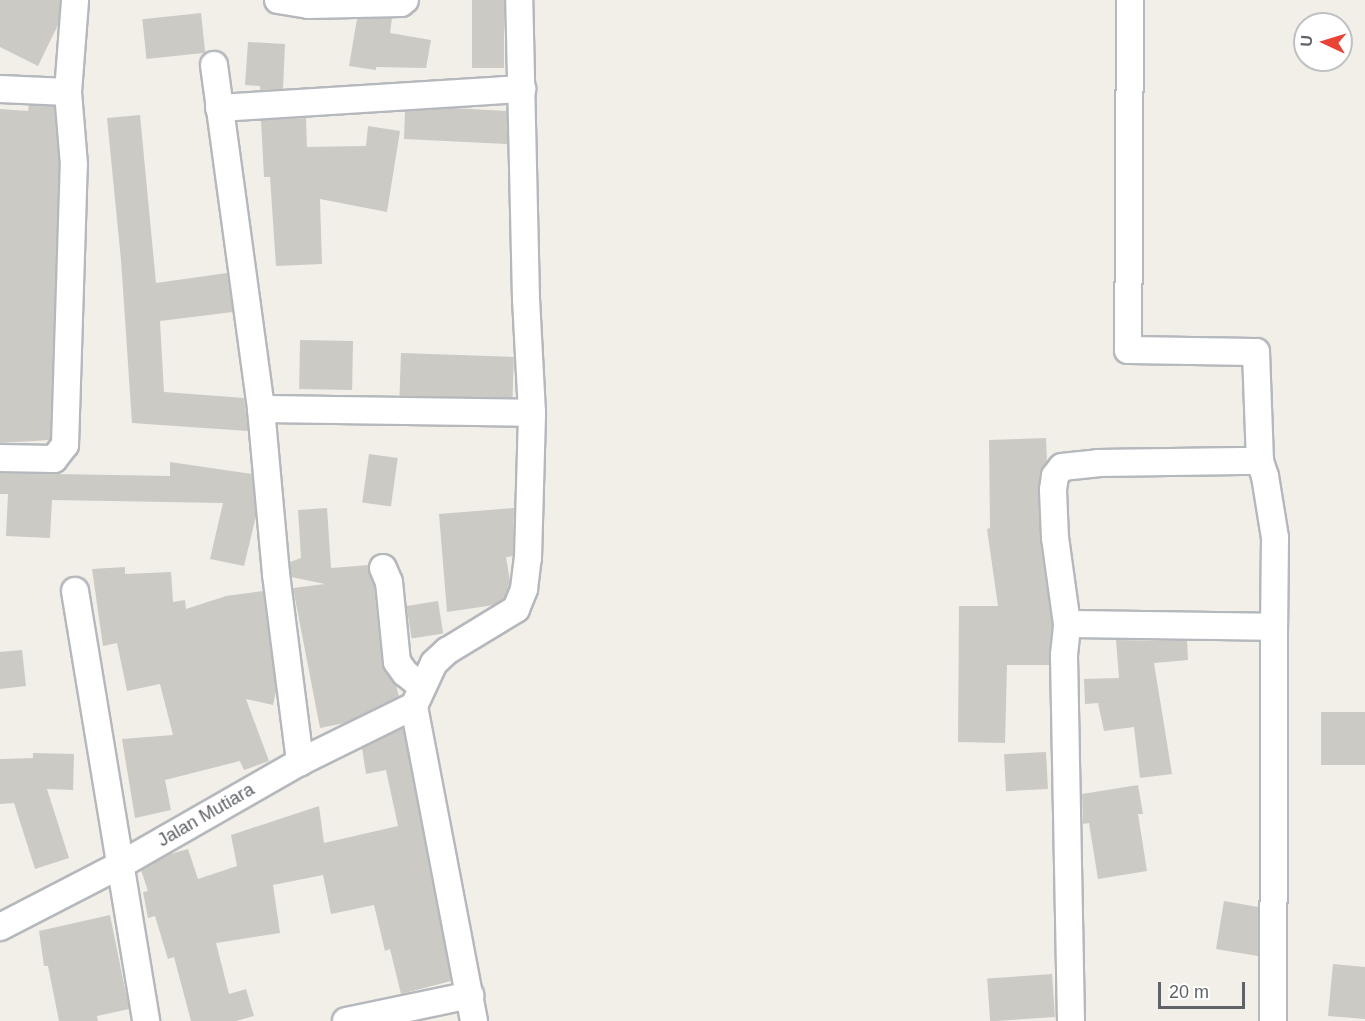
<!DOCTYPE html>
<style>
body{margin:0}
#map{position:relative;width:1365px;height:1021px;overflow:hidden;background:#f1efe8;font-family:Helvetica,sans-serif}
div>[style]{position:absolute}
.building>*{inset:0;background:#cccac5;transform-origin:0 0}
.roads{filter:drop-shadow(2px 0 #b5b8bc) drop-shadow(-2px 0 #b5b8bc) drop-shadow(0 2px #b5b8bc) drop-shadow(0 -2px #b5b8bc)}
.minor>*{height:26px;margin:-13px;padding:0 13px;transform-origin:13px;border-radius:13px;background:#fff}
span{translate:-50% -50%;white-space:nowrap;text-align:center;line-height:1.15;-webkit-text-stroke:6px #fff;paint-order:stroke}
.street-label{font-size:18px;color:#5f6368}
.north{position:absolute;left:1293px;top:12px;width:60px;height:60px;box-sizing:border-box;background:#fff;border:2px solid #bfc1c3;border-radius:50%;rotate:274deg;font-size:16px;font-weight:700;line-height:24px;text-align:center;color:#5f6368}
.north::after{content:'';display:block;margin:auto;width:21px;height:27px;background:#ea4335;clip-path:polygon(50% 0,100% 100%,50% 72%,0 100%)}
.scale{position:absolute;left:1158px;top:982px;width:87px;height:27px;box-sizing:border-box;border:3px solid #5f6368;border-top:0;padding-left:8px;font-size:18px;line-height:21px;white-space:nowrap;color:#5f6368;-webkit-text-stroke:4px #fff;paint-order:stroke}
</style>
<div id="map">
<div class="building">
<div style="clip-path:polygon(0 0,60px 0,58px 25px,38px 66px,0 47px)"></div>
<div style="left:472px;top:0;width:32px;height:68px"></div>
<div style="left:201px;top:13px;width:40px;height:59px;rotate:84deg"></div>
<div style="clip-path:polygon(392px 18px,390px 33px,431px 40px,426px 68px,376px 67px,376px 70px,349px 66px,357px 19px)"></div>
<div style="clip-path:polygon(248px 42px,285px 44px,283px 89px,260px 90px,260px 86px,245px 85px)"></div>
<div style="clip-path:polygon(29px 105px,54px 106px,59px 165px,50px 440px,0 443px,0 109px,28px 111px)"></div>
<div style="clip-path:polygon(453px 108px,507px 111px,507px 144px,404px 139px,405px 111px)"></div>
<div style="clip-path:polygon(140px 115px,156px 283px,227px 273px,233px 312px,160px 321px,164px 392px,244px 398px,248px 431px,132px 423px,121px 260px,107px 118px)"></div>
<div style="clip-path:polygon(306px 118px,307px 147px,366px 146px,368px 126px,400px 131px,387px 212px,320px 199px,322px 264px,276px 266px,270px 177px,264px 177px,261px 120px)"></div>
<div style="left:300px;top:340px;width:53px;height:49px;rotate:1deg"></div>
<div style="left:401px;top:353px;width:113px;height:43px;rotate:2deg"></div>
<div style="clip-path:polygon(1046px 438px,1047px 462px,1040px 473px,1038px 491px,1040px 540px,1052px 624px,1049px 665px,1007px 665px,1005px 743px,958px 742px,959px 606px,998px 606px,987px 529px,990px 528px,989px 440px)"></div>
<div style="left:369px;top:454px;width:29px;height:49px;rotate:8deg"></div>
<div style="clip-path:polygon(170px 462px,252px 474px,256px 516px,244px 566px,210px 559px,223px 503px,52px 500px,50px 538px,6px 536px,8px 494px,0 494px,0 473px,170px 476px)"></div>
<div style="clip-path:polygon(327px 508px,331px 568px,369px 565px,374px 586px,382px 663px,396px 685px,399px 697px,345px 723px,320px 728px,293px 588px,325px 584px,291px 577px,290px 562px,301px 558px,298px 510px)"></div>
<div style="clip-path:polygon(514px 508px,513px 556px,506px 557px,510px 581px,504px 599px,494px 605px,447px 612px,439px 514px)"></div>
<div style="clip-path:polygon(125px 567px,125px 574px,171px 572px,173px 602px,185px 600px,186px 609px,226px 596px,263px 591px,276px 691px,273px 705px,246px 699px,269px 761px,244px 770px,240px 761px,165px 780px,171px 810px,135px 818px,122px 739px,173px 735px,160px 684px,127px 691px,117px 643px,103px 646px,92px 569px)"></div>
<div style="left:438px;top:601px;width:33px;height:32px;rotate:81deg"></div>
<div style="clip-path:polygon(1116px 640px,1187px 641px,1188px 660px,1154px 663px,1172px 774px,1140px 778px,1134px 727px,1104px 731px,1098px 703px,1085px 704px,1084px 679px,1119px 678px)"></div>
<div style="clip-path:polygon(22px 650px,26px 686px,0 689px,0 652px)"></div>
<div style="left:1365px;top:712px;width:53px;height:44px;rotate:90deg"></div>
<div style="clip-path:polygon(403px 728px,451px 981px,401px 994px,390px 949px,385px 951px,374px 905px,331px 914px,323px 875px,273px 885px,280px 933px,216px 943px,229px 994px,246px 989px,254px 1016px,236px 1021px,191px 1021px,174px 957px,168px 959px,155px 916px,148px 918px,143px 892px,148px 891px,141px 870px,167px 855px,188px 849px,198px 879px,237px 866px,231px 835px,319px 806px,324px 843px,398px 826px,386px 770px,366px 774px,362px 748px)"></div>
<div style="left:1046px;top:752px;width:37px;height:42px;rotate:87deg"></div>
<div style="clip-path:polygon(33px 753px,74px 754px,73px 790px,47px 789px,69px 858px,35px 869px,14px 803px,0 804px,0 759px,33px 758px)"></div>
<div style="clip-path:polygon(1138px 785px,1143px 814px,1138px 814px,1147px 871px,1098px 879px,1089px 823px,1083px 824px,1082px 794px)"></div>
<div style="clip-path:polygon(1224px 901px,1258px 907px,1258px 956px,1216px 949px)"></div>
<div style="clip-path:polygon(110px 915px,129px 1009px,97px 1016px,98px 1021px,59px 1021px,48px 966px,44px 966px,39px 931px)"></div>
<div style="clip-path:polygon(1333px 964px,1365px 967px,1365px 1019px,1328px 1016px)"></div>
<div style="left:1052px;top:974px;width:43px;height:65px;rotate:86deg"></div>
</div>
<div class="roads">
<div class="minor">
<div style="left:278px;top:0;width:31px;rotate:9deg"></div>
<div style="left:309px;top:5px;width:92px;rotate:-1.2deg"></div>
<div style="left:401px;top:3px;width:5px;rotate:-37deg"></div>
<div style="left:1130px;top:0;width:350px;rotate:90.3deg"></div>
<div style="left:1128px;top:350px;width:128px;rotate:0.9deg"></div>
<div style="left:1256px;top:352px;width:109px;rotate:87.9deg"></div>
<div style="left:214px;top:65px;width:347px;rotate:82.2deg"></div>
<div style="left:261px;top:409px;width:166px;rotate:84.8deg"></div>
<div style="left:276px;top:574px;width:190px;rotate:82.7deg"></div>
<div style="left:0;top:89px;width:68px;rotate:2.5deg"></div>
<div style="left:219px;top:108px;width:304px;rotate:-3.6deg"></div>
<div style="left:261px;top:409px;width:271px;rotate:0.8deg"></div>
<div style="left:0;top:458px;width:54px;rotate:1.1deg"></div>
<div style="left:54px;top:459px;width:18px;rotate:-52deg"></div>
<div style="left:65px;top:445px;width:280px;rotate:-88.2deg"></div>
<div style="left:74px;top:165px;width:73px;rotate:-94.7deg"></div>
<div style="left:68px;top:92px;width:92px;rotate:-85.6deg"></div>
<div style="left:383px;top:568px;width:15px;rotate:67deg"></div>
<div style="left:389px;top:582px;width:80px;rotate:84.3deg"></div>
<div style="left:397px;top:662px;width:14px;rotate:54deg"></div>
<div style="left:405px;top:673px;width:22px;rotate:39deg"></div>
<div style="left:75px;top:591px;width:436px;rotate:80.6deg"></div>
<div style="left:1067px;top:624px;width:87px;rotate:-97.9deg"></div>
<div style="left:1055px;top:538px;width:48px;rotate:-92.4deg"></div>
<div style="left:1053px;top:490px;width:14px;rotate:-82deg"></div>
<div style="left:1055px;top:476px;width:11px;rotate:-52deg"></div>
<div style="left:1062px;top:467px;width:36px;rotate:-6deg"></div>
<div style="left:1098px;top:463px;width:144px;rotate:-0.8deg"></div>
<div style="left:1242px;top:461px;width:18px"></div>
<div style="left:1260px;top:461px;width:16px;rotate:72deg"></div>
<div style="left:1265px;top:476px;width:63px;rotate:80.8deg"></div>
<div style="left:1275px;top:538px;width:89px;rotate:90.6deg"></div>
<div style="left:0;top:927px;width:135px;rotate:-27.3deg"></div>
<div style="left:120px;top:865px;width:207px;rotate:-29.8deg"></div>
<div style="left:300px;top:762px;width:127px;rotate:-26.2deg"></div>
<div style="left:346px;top:1021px;width:127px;rotate:-11.8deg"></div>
<div style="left:474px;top:1021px;width:321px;rotate:-100.8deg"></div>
<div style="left:414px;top:706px;width:47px;rotate:-65.1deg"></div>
<div style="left:434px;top:663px;width:18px;rotate:-43deg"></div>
<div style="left:447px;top:651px;width:81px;rotate:-31.3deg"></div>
<div style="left:516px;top:609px;width:22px;rotate:-68deg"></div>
<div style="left:524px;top:589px;width:31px;rotate:-83deg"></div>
<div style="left:528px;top:558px;width:145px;rotate:-88.4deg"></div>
<div style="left:532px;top:413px;width:114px;rotate:-93deg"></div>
<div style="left:526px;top:299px;width:299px;rotate:-91.3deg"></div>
<div style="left:1071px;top:1021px;width:366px;rotate:-91.1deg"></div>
<div style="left:1064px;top:655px;width:31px;rotate:-84deg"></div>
<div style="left:1067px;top:624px;width:207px;rotate:0.8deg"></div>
<div style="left:1274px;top:627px;width:394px;rotate:90.1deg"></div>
</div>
</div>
<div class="street-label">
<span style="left:206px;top:815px;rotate:-30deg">Jalan Mutiara</span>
</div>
<div class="north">U</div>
<div class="scale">20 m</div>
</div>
